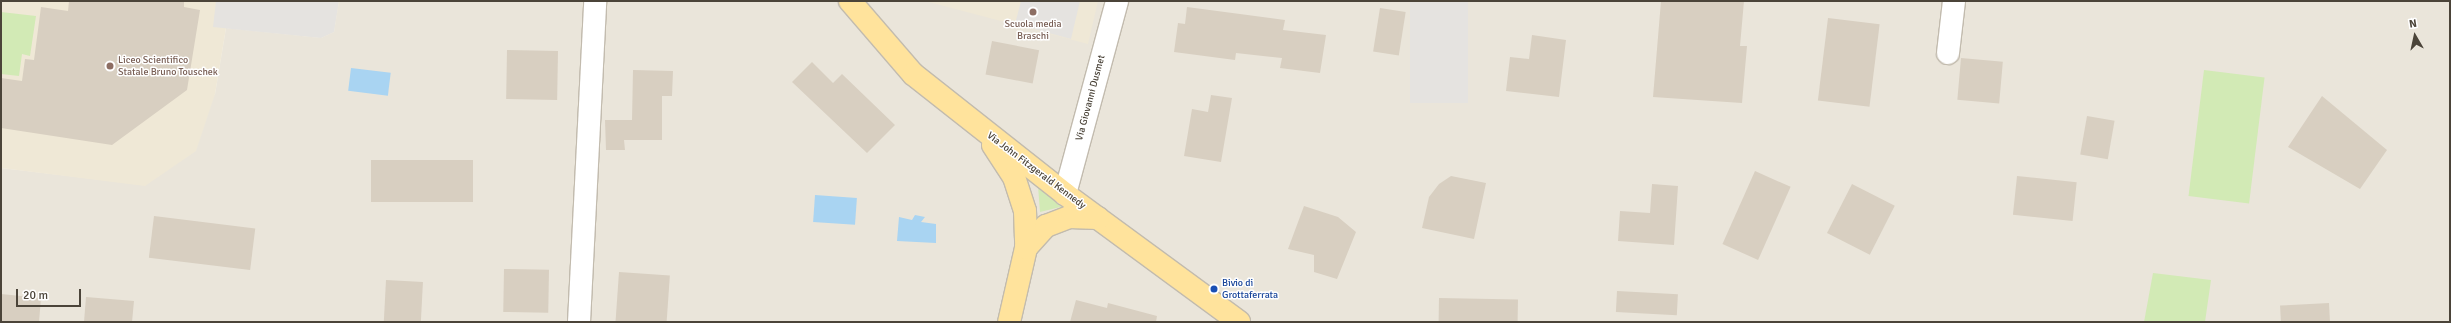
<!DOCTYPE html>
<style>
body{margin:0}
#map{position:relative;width:2451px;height:323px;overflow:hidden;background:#f6f3ec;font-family:Signika,sans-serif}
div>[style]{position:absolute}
.residential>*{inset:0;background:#eae5da}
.education>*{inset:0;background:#efe8d6}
.green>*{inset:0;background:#d2eab5;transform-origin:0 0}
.parking>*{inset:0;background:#e5e3e0;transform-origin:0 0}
.water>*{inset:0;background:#a9d4f2;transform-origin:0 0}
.building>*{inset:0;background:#d8cfc1;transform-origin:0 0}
.roads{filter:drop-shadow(1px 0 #c2bbae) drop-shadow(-1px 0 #c2bbae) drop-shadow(0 1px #c2bbae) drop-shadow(0 -1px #c2bbae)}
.minor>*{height:22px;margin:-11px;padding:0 11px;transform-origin:11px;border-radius:11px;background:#fff}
.major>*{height:22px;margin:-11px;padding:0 11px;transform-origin:11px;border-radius:11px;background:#ffe39c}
.dots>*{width:11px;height:11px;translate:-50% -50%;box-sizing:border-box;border:2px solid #fff;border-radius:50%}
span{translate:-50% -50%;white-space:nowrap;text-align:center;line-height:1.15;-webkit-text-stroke:3px #fff;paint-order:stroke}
.education-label{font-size:10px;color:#785e54}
.left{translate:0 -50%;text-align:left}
.street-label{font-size:10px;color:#4b4439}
.transit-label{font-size:10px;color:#164399}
.frame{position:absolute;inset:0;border:2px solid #4b4439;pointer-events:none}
.north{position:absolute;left:2395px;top:16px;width:40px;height:40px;-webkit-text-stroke:3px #fff;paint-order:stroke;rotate:351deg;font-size:11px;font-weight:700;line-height:16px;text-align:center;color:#4b4439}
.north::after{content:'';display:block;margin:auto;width:14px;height:18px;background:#4b4439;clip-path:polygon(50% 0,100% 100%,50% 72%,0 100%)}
.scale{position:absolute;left:16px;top:289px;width:65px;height:18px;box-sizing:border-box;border:2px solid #4b4439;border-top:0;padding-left:5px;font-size:12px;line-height:14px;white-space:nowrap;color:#4b4439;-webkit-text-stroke:3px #fff;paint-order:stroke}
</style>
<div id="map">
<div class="residential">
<div style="clip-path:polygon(339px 1px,2450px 1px,2450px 322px,1px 322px,1px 168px,145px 185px,215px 94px,226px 28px,321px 38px,334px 32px)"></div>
</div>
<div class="education">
<div style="clip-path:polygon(1px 1px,339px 1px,334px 32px,321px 38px,226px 28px,215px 94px,196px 151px,145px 186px,1px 168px)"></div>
<div style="clip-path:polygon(925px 1px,1098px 1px,1088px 44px)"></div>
</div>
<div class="green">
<div style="clip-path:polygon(1px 12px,36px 16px,30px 56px,22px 54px,19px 76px,1px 74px)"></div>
<div style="left:2204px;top:70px;width:61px;height:127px;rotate:7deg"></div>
<div style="clip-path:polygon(1037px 173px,1077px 203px,1040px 212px)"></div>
<div style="clip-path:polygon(2153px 273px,2211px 280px,2205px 322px,2144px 322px)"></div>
</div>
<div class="parking">
<div style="clip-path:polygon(216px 1px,339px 1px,334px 32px,321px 38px,213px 27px)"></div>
<div style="clip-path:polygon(1021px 1px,1080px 1px,1071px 39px,1015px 24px)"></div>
<div style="left:1410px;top:1px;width:58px;height:102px"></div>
</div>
<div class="water">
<div style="left:351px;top:68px;width:40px;height:23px;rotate:7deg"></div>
<div style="left:815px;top:195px;width:42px;height:27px;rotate:4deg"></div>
<div style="clip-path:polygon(915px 215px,925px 217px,921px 222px,936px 224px,936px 243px,897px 241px,899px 217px,912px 220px)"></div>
</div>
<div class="building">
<div style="clip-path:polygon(69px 1px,184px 1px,184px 7px,200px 10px,187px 90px,112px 145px,1px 128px,1px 78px,22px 81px,25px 59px,34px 60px,41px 7px,68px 11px)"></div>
<div style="clip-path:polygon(1661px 1px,1744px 1px,1740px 46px,1747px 46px,1742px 103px,1653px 97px)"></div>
<div style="clip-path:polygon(1187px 7px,1285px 20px,1283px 30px,1326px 35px,1320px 73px,1280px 68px,1282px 58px,1236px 53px,1235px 60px,1174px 52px,1178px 23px,1185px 24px)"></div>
<div style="left:1380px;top:8px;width:26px;height:44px;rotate:9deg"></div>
<div style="left:1828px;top:18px;width:52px;height:83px;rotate:7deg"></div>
<div style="clip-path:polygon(1532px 35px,1566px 40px,1559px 97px,1506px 91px,1510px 57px,1529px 59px)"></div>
<div style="left:992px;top:41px;width:48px;height:34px;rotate:11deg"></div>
<div style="left:507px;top:50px;width:51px;height:49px;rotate:1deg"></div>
<div style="left:1961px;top:58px;width:42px;height:42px;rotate:5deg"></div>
<div style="clip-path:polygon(812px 62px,833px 83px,842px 74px,895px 125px,867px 153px,792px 82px)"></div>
<div style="clip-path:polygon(633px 70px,673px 71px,672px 96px,662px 96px,662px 140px,624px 140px,625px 150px,606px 150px,605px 120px,632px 120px)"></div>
<div style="clip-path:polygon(1211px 95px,1232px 98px,1221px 162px,1184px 156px,1192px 109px,1208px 112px)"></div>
<div style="clip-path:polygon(2322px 96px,2387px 150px,2360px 189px,2288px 147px)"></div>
<div style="left:2087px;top:116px;width:28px;height:39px;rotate:10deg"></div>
<div style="left:473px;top:160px;width:42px;height:102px;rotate:90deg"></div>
<div style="left:1755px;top:171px;width:39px;height:80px;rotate:24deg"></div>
<div style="clip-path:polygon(1451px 176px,1486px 183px,1474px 239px,1422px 228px,1429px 197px,1439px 184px)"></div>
<div style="left:2017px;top:176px;width:60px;height:39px;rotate:6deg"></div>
<div style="clip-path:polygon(1652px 184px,1678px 186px,1674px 245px,1618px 241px,1620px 211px,1650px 213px)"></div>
<div style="left:1852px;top:184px;width:48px;height:55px;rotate:27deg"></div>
<div style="clip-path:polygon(1304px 206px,1338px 217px,1356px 232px,1337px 279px,1314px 272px,1314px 255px,1288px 249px)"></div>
<div style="left:154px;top:216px;width:102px;height:42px;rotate:7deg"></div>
<div style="left:504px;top:269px;width:45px;height:43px;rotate:1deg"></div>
<div style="left:619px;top:272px;width:51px;height:50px;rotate:4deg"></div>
<div style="left:386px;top:280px;width:37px;height:42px;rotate:3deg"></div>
<div style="left:1617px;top:291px;width:61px;height:21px;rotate:3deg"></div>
<div style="clip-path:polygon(1px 294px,41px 298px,39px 322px,1px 322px)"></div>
<div style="clip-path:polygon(86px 297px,134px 301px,132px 322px,84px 322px)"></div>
<div style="left:1439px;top:298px;width:79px;height:24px;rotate:1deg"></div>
<div style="clip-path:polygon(1076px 300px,1107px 308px,1108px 303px,1157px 316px,1156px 322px,1070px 322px)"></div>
<div style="left:2329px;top:303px;width:19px;height:49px;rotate:87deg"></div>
</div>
<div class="roads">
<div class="minor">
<div style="left:1948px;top:53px;width:52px;rotate:-83.4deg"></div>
<div style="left:1065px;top:194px;width:200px;rotate:-74.9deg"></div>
<div style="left:579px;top:322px;width:321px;rotate:-87.1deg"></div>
</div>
<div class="major">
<div style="left:850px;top:1px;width:96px;rotate:49.2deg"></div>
<div style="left:913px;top:74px;width:194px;rotate:38.3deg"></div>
<div style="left:1065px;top:194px;width:216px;rotate:36.3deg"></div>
<div style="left:993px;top:145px;width:38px;rotate:57deg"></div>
<div style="left:1014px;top:177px;width:36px;rotate:72deg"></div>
<div style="left:1025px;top:211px;width:37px;rotate:88deg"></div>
<div style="left:1026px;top:248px;width:76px;rotate:102.9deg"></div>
<div style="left:1026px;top:248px;width:30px;rotate:-48deg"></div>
<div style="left:1046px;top:226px;width:25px;rotate:-21deg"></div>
<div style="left:1069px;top:217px;width:29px;rotate:2deg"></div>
</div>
</div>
<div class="dots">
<div style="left:1033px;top:12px;background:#8d6e63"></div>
<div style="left:110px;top:66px;background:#8d6e63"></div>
<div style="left:1214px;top:289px;background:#1a4fb4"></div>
</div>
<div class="education-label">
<span style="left:1033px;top:30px">Scuola media<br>Braschi</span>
<span class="left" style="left:118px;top:66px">Liceo Scientifico<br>Statale Bruno Touschek</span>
</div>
<div class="street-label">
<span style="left:1091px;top:98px;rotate:-75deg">Via Giovanni Dusmet</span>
<span style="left:1036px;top:171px;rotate:37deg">Via John Fitzgerald Kennedy</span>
</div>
<div class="transit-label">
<span class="left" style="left:1222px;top:289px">Bivio di<br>Grottaferrata</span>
</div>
<div class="frame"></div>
<div class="north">N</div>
<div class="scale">20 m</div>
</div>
